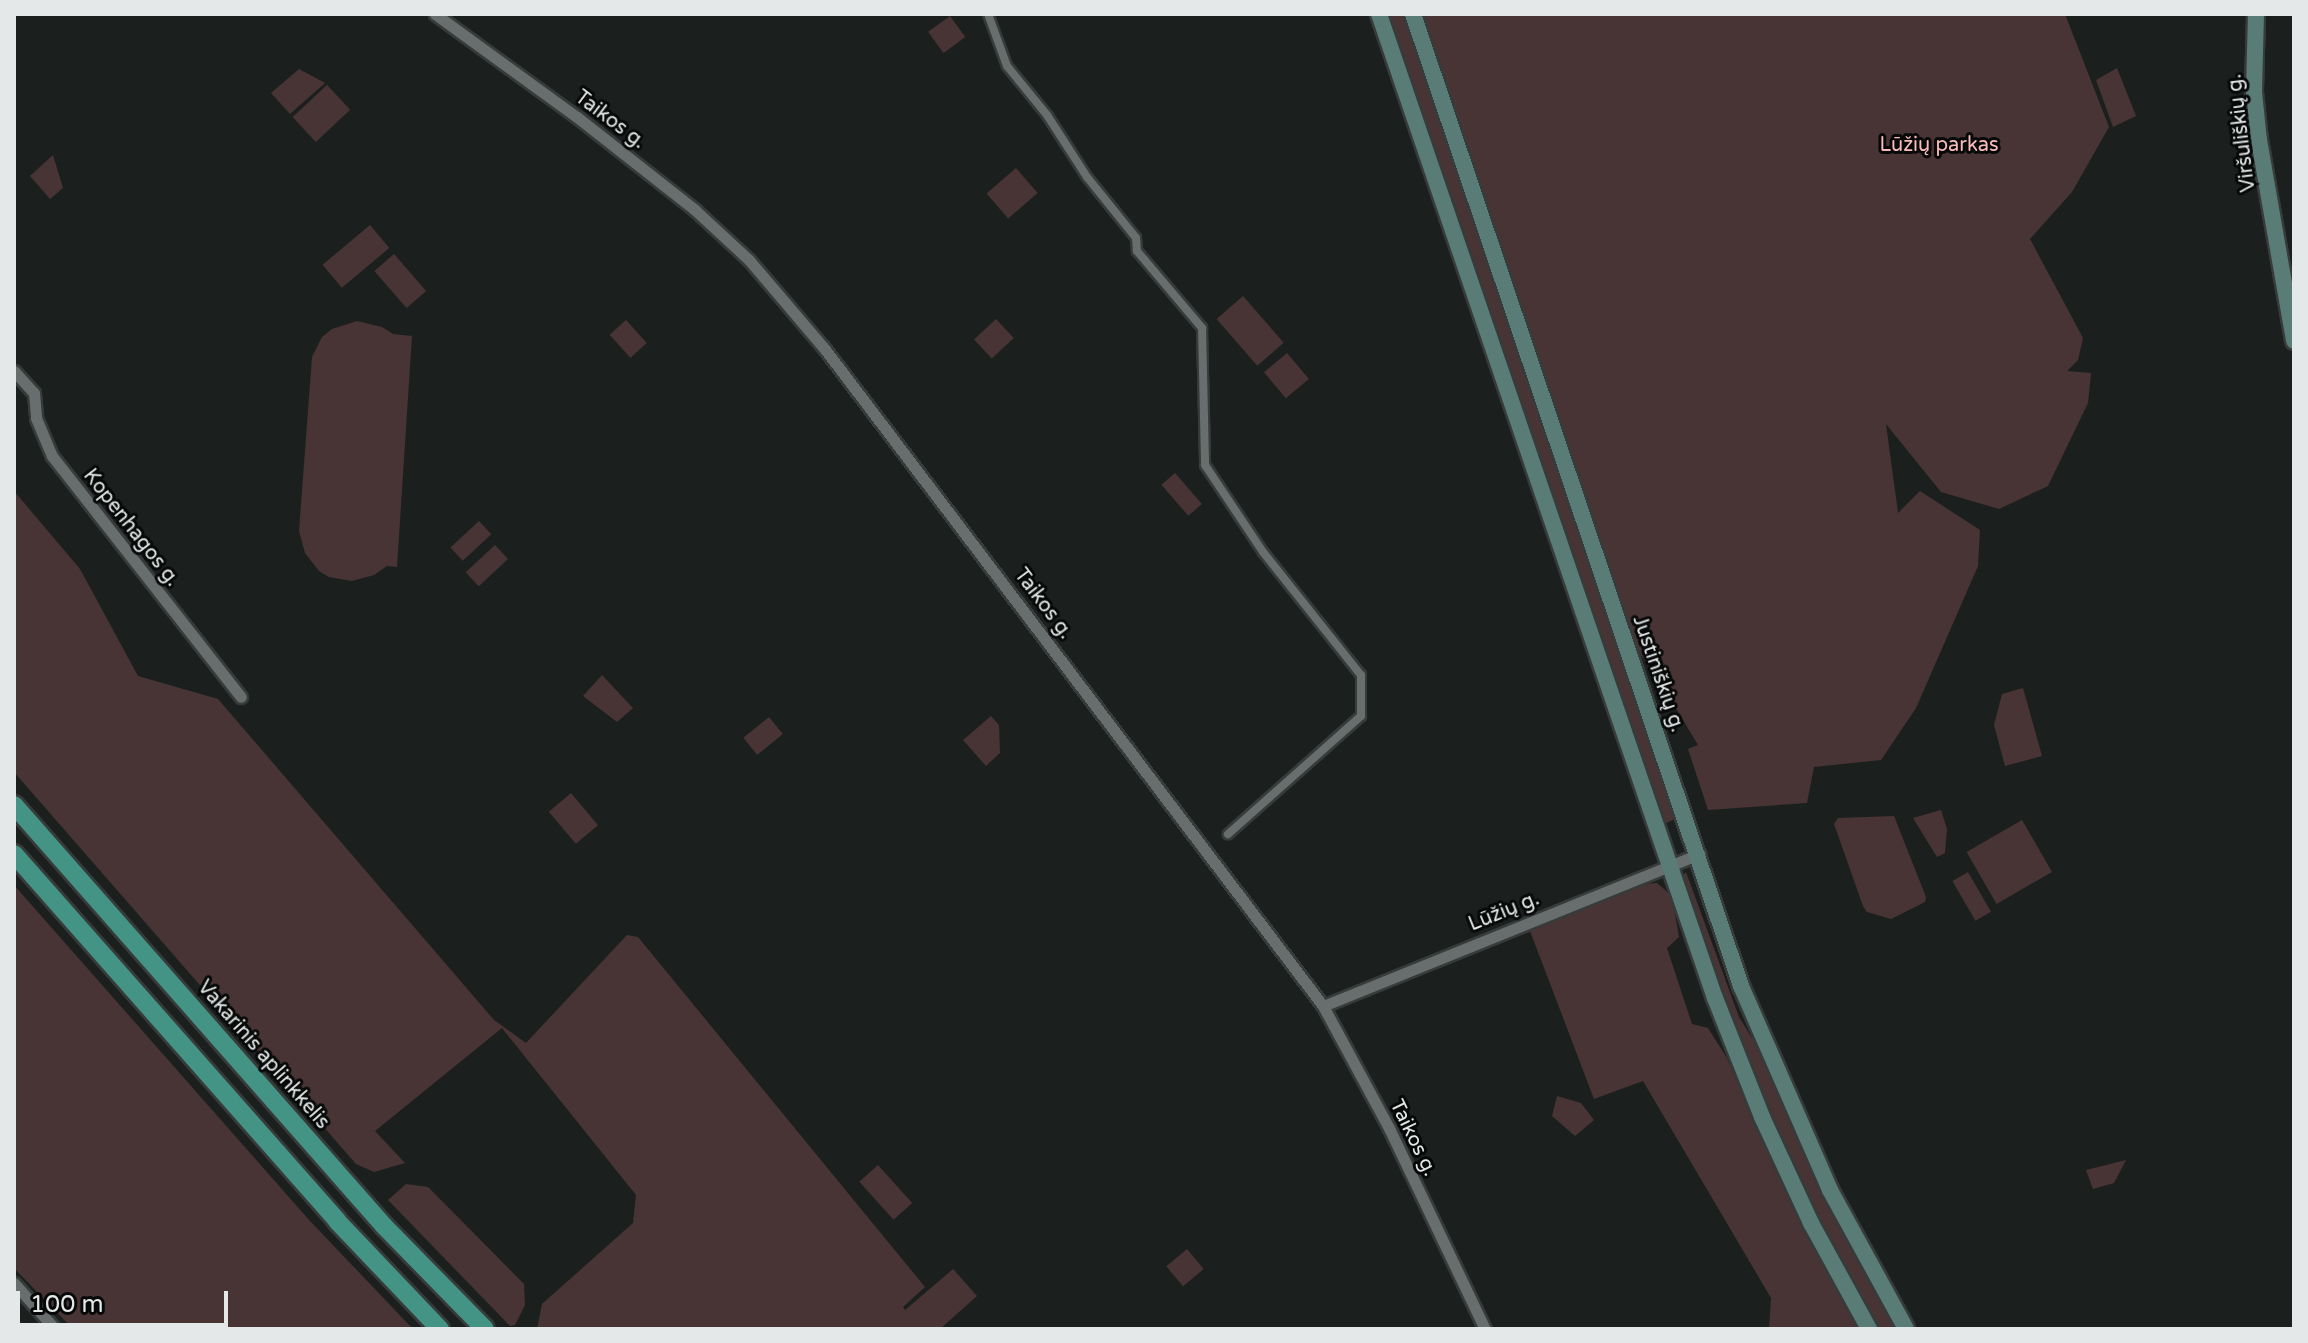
<!DOCTYPE html>
<meta charset="utf-8">
<style>
body{margin:0}
#map{position:relative;width:2308px;height:1343px;overflow:hidden;background:#1b201f;font-family:"Varela Round",sans-serif}
div>[style]{position:absolute}
.green>*{inset:0;background:#483434;transform-origin:0 0}
.roads{filter:drop-shadow(2px 0 #373b3a) drop-shadow(-2px 0 #373b3a) drop-shadow(0 2px #373b3a) drop-shadow(0 -2px #373b3a)}
.pedestrian>*{height:8px;margin:-4px;padding:0 4px;transform-origin:4px;border-radius:4px;background:#686e6d}
.minor>*{height:11px;margin:-5.5px;padding:0 5.5px;transform-origin:5.5px;border-radius:5.5px;background:#686e6d}
.secondary>*{height:16px;margin:-8px;padding:0 8px;transform-origin:8px;border-radius:8px;background:#5a7c76}
.trunk>*{height:18px;margin:-9px;padding:0 9px;transform-origin:9px;border-radius:9px;background:#449485}
span{translate:-50% -50%;white-space:nowrap;text-align:center;line-height:1.15;-webkit-text-stroke:6px #070909;paint-order:stroke}
.street-label{font-size:20px;color:#e5e8e8}
.park-label{font-size:20px;color:#f9bbbb}
.frame{position:absolute;inset:0;border:16px solid #e5e8e8;pointer-events:none}
.scale{position:absolute;left:16px;top:1291px;width:212px;height:36px;box-sizing:border-box;border:4px solid #e5e8e8;border-top:0;padding-left:10px;font-size:24px;line-height:28px;white-space:nowrap;color:#e5e8e8;-webkit-text-stroke:6px #070909;paint-order:stroke}
</style>
<div id="map">
<div class="green">
<div style="clip-path:polygon(1389px 14px,1404px 14px,1667px 789px,1677px 818px,1662px 825px)"></div>
<div style="clip-path:polygon(1422px 14px,2065px 14px,2109px 127px,2072px 192px,2030px 239px,2083px 338px,2078px 360px,2067px 371px,2091px 373px,2088px 403px,2048px 486px,1999px 509px,1941px 492px,1886px 424px,1898px 513px,1920px 491px,1980px 530px,1978px 566px,1916px 708px,1881px 760px,1814px 767px,1807px 803px,1708px 810px,1688px 749px,1698px 745px,1671px 700px,1659px 665px,1649px 668px,1636px 647px)"></div>
<div style="left:950px;top:16px;width:26px;height:27px;rotate:54deg"></div>
<div style="clip-path:polygon(2117px 68px,2136px 116px,2113px 127px,2096px 80px)"></div>
<div style="clip-path:polygon(299px 69px,325px 83px,290px 114px,271px 93px)"></div>
<div style="left:327px;top:85px;width:34px;height:47px;rotate:47deg"></div>
<div style="clip-path:polygon(53px 155px,63px 188px,50px 199px,30px 176px)"></div>
<div style="left:1016px;top:168px;width:33px;height:39px;rotate:49deg"></div>
<div style="left:370px;top:225px;width:30px;height:62px;rotate:50deg"></div>
<div style="left:394px;top:254px;width:49px;height:26px;rotate:49deg"></div>
<div style="left:1243px;top:296px;width:62px;height:35px;rotate:49deg"></div>
<div style="left:996px;top:319px;width:26px;height:30px;rotate:47deg"></div>
<div style="left:626px;top:320px;width:31px;height:22px;rotate:48deg"></div>
<div style="clip-path:polygon(357px 321px,382px 327px,393px 334px,412px 336px,397px 567px,387px 566px,374px 575px,352px 581px,329px 577px,319px 571px,305px 553px,299px 531px,312px 357px,322px 337px,332px 329px)"></div>
<div style="left:1287px;top:353px;width:34px;height:30px;rotate:50deg"></div>
<div style="left:1175px;top:473px;width:41px;height:18px;rotate:49deg"></div>
<div style="clip-path:polygon(14px 491px,80px 569px,138px 676px,218px 699px,494px 1020px,526px 1043px,627px 935px,638px 937px,925px 1287px,903px 1307px,905px 1310px,953px 1269px,977px 1296px,940px 1329px,537px 1329px,542px 1304px,633px 1223px,636px 1195px,502px 1028px,375px 1131px,405px 1163px,374px 1172px,356px 1164px,14px 772px)"></div>
<div style="left:479px;top:521px;width:18px;height:39px;rotate:47deg"></div>
<div style="left:495px;top:545px;width:19px;height:40px;rotate:47deg"></div>
<div style="clip-path:polygon(602px 675px,633px 708px,617px 722px,583px 696px)"></div>
<div style="clip-path:polygon(2023px 688px,2042px 756px,2005px 766px,1994px 725px,2002px 694px)"></div>
<div style="clip-path:polygon(991px 716px,999px 725px,1000px 753px,986px 766px,963px 740px)"></div>
<div style="left:769px;top:717px;width:22px;height:33px;rotate:51deg"></div>
<div style="left:571px;top:793px;width:42px;height:29px;rotate:50deg"></div>
<div style="clip-path:polygon(1941px 810px,1947px 829px,1945px 853px,1937px 857px,1913px 818px)"></div>
<div style="clip-path:polygon(1894px 816px,1926px 897px,1925px 902px,1891px 919px,1867px 912px,1863px 906px,1834px 824px,1838px 818px)"></div>
<div style="left:2022px;top:820px;width:60px;height:64px;rotate:60deg"></div>
<div style="clip-path:polygon(1686px 872px,1739px 1017px,1759px 1049px,1815px 1181px,1896px 1329px,1878px 1329px,1802px 1188px,1770px 1116px,1700px 933px,1682px 877px)"></div>
<div style="left:1968px;top:872px;width:46px;height:18px;rotate:60deg"></div>
<div style="clip-path:polygon(1657px 883px,1672px 896px,1679px 937px,1667px 948px,1692px 1024px,1708px 1028px,1727px 1058px,1774px 1168px,1858px 1329px,1769px 1329px,1771px 1298px,1643px 1081px,1594px 1099px,1530px 931px,1645px 884px)"></div>
<div style="clip-path:polygon(14px 885px,310px 1221px,413px 1329px,73px 1329px,14px 1268px)"></div>
<div style="clip-path:polygon(1557px 1096px,1581px 1103px,1594px 1120px,1575px 1136px,1552px 1116px)"></div>
<div style="clip-path:polygon(2126px 1160px,2114px 1183px,2093px 1189px,2086px 1170px)"></div>
<div style="left:878px;top:1165px;width:51px;height:25px;rotate:48deg"></div>
<div style="clip-path:polygon(406px 1184px,428px 1187px,524px 1284px,525px 1305px,515px 1325px,510px 1326px,388px 1200px)"></div>
<div style="left:1187px;top:1249px;width:26px;height:27px;rotate:50deg"></div>
</div>
<div class="roads">
<div class="pedestrian">
<div style="left:988px;top:14px;width:55px;rotate:69.9deg"></div>
<div style="left:1007px;top:66px;width:63px;rotate:50.8deg"></div>
<div style="left:1047px;top:115px;width:74px;rotate:57.2deg"></div>
<div style="left:1087px;top:177px;width:78px;rotate:51.2deg"></div>
<div style="left:1136px;top:238px;width:13px;rotate:86deg"></div>
<div style="left:1137px;top:251px;width:101px;rotate:49.8deg"></div>
<div style="left:1202px;top:328px;width:137px;rotate:88.7deg"></div>
<div style="left:1205px;top:465px;width:105px;rotate:56.3deg"></div>
<div style="left:1263px;top:552px;width:157px;rotate:51.5deg"></div>
<div style="left:1361px;top:675px;width:41px;rotate:90deg"></div>
<div style="left:1361px;top:716px;width:178px;rotate:138.4deg"></div>
</div>
<div class="minor">
<div style="left:435px;top:14px;width:175px;rotate:36deg"></div>
<div style="left:577px;top:117px;width:150px;rotate:38.2deg"></div>
<div style="left:695px;top:210px;width:74px;rotate:42.8deg"></div>
<div style="left:749px;top:260px;width:116px;rotate:49.6deg"></div>
<div style="left:824px;top:348px;width:826px;rotate:52.82deg"></div>
<div style="left:1323px;top:1006px;width:139px;rotate:61.6deg"></div>
<div style="left:1389px;top:1128px;width:223px;rotate:64.5deg"></div>
<div style="left:14px;top:371px;width:30px;rotate:48deg"></div>
<div style="left:34px;top:393px;width:25px;rotate:85deg"></div>
<div style="left:36px;top:418px;width:41px;rotate:67.2deg"></div>
<div style="left:52px;top:456px;width:306px;rotate:51.9deg"></div>
<div style="left:1323px;top:1006px;width:406px;rotate:-22deg"></div>
<div style="left:14px;top:1283px;width:62px;rotate:48.3deg"></div>
</div>
<div class="secondary">
<div style="left:1379px;top:14px;width:1040px;rotate:71.15deg"></div>
<div style="left:1715px;top:998px;width:128px;rotate:68.4deg"></div>
<div style="left:1762px;top:1117px;width:117px;rotate:65.2deg"></div>
<div style="left:1811px;top:1223px;width:121px;rotate:61.3deg"></div>
<div style="left:1413px;top:14px;width:1026px;rotate:71.35deg"></div>
<div style="left:1741px;top:986px;width:223px;rotate:66.4deg"></div>
<div style="left:1830px;top:1190px;width:158px;rotate:61.3deg"></div>
<div style="left:2256px;top:14px;width:78px;rotate:91.5deg"></div>
<div style="left:2254px;top:92px;width:48px;rotate:84.1deg"></div>
<div style="left:2259px;top:140px;width:204px;rotate:80.1deg"></div>
</div>
<div class="trunk">
<div style="left:14px;top:805px;width:560px;rotate:48.69deg"></div>
<div style="left:384px;top:1226px;width:144px;rotate:45.6deg"></div>
<div style="left:14px;top:854px;width:489px;rotate:48.6deg"></div>
<div style="left:337px;top:1221px;width:149px;rotate:46.4deg"></div>
</div>
</div>
<div class="street-label">
<span style="left:610px;top:120px;rotate:37deg">Taikos g.</span>
<span style="left:2242px;top:133px;rotate:-97deg">Viršuliškių g.</span>
<span style="left:131px;top:528px;rotate:52deg">Kopenhagos g.</span>
<span style="left:1043px;top:604px;rotate:53deg">Taikos g.</span>
<span style="left:1658px;top:674px;rotate:71deg">Justiniškių g.</span>
<span style="left:1504px;top:912px;rotate:-22deg">Lūžių g.</span>
<span style="left:263px;top:1055px;rotate:49deg">Vakarinis aplinkkelis</span>
<span style="left:1413px;top:1138px;rotate:64deg">Taikos g.</span>
</div>
<div class="park-label">
<span style="left:1939px;top:145px">Lūžių parkas</span>
</div>
<div class="frame"></div>
<div class="scale">100 m</div>
</div>
